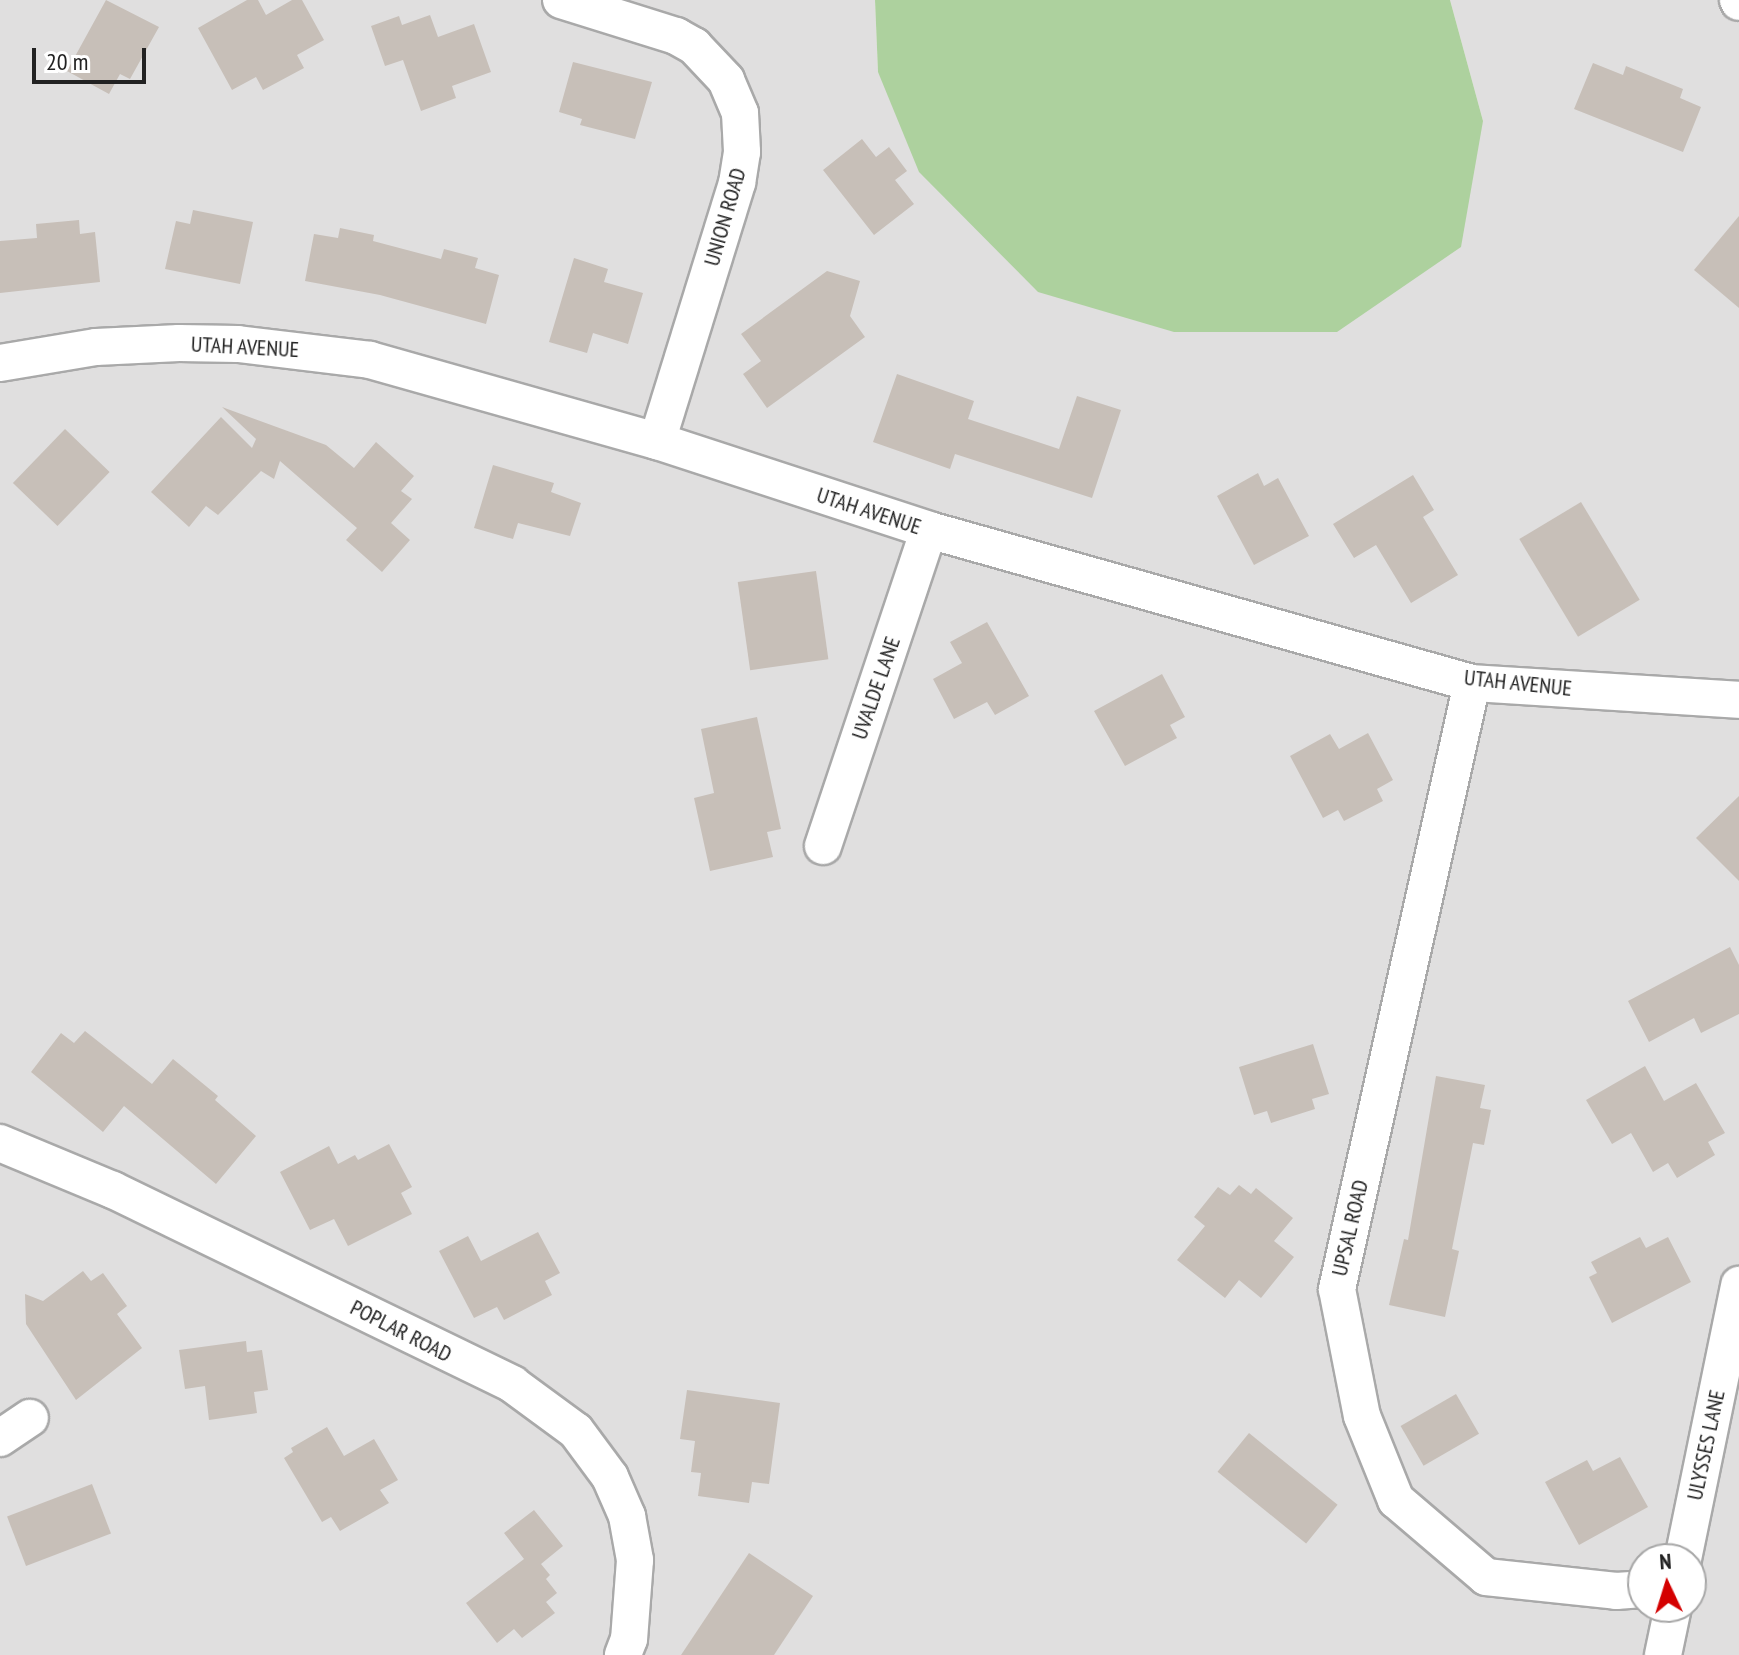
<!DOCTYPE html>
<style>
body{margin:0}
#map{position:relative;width:1739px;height:1655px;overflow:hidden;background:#f2efe9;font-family:"PT Sans Narrow",sans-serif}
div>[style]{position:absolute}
.residential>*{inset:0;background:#e0dfdf}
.forest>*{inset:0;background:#add19e}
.building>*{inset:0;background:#c7bfb8;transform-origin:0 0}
.roads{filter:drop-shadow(2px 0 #a9a9a9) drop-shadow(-2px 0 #a9a9a9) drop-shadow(0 2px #a9a9a9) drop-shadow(0 -2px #a9a9a9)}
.street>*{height:36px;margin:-18px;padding:0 18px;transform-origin:18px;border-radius:18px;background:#fff}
span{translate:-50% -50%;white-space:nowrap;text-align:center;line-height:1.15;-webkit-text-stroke:8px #fff;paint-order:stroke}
.street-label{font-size:22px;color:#222}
.north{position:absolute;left:1627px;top:1543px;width:80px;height:80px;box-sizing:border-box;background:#fff;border:2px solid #a7a7a7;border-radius:50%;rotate:356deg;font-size:22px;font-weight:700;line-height:32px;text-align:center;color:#222}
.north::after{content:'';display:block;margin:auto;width:28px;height:36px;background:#d40000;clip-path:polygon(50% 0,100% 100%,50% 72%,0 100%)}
.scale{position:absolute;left:32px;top:48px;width:114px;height:36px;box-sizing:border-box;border:4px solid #222;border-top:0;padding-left:10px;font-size:24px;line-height:28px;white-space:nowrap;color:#222;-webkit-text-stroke:6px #fff;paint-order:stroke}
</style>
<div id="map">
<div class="residential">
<div style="clip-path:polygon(evenodd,0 0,875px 0,878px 72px,1483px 121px,1450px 0,1739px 0,1739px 1655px,0 1655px,0 0,1643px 1559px,1691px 1559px,1691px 1607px,1643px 1607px,1643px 1559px)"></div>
</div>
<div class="forest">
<div style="clip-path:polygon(875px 0,1450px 0,1483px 121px,1461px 247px,1337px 332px,1174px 332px,1038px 292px,919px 172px,878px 72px)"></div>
</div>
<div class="building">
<div style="clip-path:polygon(106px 0,159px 27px,130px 79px,120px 74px,109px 94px,67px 71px)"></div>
<div style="clip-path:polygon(247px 0,258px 0,266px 15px,292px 0,302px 0,324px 40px,297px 55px,304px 68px,263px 90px,256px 77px,232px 90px,198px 28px)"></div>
<div style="clip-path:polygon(430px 15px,438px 37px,474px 24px,491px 72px,452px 86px,456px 98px,421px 111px,403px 60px,385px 66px,371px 26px,399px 16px,402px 25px)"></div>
<div style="clip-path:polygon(573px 62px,652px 82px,635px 139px,580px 125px,582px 119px,559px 112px)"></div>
<div style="clip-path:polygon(1593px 63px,1623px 75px,1626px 66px,1683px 89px,1680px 98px,1701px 107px,1683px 152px,1574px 109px)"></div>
<div style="clip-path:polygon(862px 139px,876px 157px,889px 147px,907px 171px,895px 180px,914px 204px,874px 235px,823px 170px)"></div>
<div style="clip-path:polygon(193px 210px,253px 222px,240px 284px,165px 269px,176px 221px,190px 224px)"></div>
<div style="clip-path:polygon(1739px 216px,1739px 308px,1694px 270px)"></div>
<div style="clip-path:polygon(79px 220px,80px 234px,95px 232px,100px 282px,0 293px,0 241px,37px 238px,36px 224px)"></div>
<div style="clip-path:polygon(340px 228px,374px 235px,373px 241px,441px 259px,444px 249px,478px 258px,475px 268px,499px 275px,486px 324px,380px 295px,305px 281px,314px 234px,338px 238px)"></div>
<div style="clip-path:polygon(574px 258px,608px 269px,604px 282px,643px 293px,628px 344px,593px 333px,587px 353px,549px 342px)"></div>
<div style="clip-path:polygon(827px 271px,860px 281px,850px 316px,865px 337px,767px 408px,743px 374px,761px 361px,741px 334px)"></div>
<div style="clip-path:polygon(897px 374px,974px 401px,968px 419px,1059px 449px,1077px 396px,1121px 410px,1092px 498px,955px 454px,950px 469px,873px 442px)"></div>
<div style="clip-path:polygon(222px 407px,326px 445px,354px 468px,376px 442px,414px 476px,401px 491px,412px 499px,391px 523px,410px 540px,382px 572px,346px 540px,357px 528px,280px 461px,274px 479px,261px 471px,218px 515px,206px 506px,189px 527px,151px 492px,221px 417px,252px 448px,256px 439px)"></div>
<div style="left:65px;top:429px;width:62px;height:75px;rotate:44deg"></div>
<div style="clip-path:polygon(493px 465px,554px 483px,551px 492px,581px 503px,570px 536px,518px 523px,513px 539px,474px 528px)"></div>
<div style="clip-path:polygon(1258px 473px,1264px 486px,1278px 478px,1309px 536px,1254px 565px,1217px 496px)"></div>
<div style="clip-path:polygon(1413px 475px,1434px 510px,1423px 517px,1458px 575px,1411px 603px,1376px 545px,1354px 558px,1333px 524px)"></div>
<div style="left:1581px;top:502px;width:114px;height:72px;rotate:59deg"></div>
<div style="left:816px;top:571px;width:89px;height:79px;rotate:82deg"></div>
<div style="clip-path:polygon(987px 622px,1029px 696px,995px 715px,987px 702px,954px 719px,933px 679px,962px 663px,950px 642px)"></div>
<div style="clip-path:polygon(1162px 674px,1185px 717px,1170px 725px,1177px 738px,1125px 766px,1094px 711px)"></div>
<div style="clip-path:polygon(757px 717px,781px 829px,767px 832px,773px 857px,710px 871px,694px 798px,714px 793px,701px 729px)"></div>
<div style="clip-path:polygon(1368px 733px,1393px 780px,1377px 789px,1383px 801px,1344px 821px,1338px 810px,1323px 818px,1290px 756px,1330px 734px,1339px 749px)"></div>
<div style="clip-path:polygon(1739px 796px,1739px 881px,1696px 838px)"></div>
<div style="clip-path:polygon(1730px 947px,1739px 965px,1739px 1014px,1701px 1033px,1694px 1018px,1649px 1042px,1628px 1001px)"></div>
<div style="clip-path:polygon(85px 1031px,152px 1084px,173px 1059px,218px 1096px,215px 1100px,256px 1136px,216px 1184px,124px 1106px,103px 1132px,31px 1072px,61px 1033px,74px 1043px)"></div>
<div style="clip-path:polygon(1313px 1044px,1329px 1094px,1312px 1099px,1315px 1109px,1271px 1123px,1267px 1111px,1254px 1115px,1239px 1067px)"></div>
<div style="clip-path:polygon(1645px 1066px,1664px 1101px,1696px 1083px,1725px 1133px,1708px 1142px,1715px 1155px,1677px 1178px,1668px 1163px,1653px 1172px,1631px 1133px,1612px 1144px,1586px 1100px)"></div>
<div style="clip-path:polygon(1436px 1076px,1485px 1085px,1480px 1108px,1491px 1110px,1484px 1145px,1473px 1143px,1452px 1249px,1459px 1251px,1445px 1317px,1389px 1305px,1404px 1239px,1408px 1240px)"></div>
<div style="clip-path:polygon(389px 1144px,412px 1187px,401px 1193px,412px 1214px,348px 1246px,334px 1219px,310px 1230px,280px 1172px,329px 1146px,338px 1164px,355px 1155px,358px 1160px)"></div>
<div style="clip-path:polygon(1239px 1185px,1251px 1194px,1256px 1188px,1293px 1218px,1274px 1241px,1294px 1257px,1261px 1298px,1239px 1280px,1225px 1298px,1177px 1260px,1205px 1226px,1194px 1217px,1218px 1187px,1230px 1195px)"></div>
<div style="clip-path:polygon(538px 1232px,560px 1273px,545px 1281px,552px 1295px,504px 1320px,497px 1307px,474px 1318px,439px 1251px,468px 1236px,481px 1261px)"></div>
<div style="clip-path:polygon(1640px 1237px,1646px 1248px,1668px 1237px,1691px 1282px,1612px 1323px,1589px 1277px,1597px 1273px,1591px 1262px)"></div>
<div style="clip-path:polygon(83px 1271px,91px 1281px,103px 1273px,127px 1306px,117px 1314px,142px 1348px,76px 1400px,26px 1324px,25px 1294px,43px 1301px)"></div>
<div style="clip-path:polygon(246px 1341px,247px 1352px,262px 1350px,268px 1390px,254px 1392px,257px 1413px,209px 1420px,205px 1386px,185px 1389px,179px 1350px)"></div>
<div style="clip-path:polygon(687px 1390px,780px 1403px,769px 1484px,752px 1482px,749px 1503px,698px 1496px,701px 1473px,691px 1472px,695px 1441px,680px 1439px)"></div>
<div style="left:1456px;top:1394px;width:46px;height:64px;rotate:60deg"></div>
<div style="clip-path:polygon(327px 1427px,344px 1456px,374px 1439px,398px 1480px,380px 1490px,389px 1503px,340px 1531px,331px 1517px,322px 1522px,284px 1458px,293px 1452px,291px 1448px)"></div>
<div style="left:1249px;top:1433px;width:114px;height:50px;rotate:39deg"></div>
<div style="clip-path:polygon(1620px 1457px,1648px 1507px,1579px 1545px,1545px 1482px,1587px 1460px,1593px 1471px)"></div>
<div style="left:92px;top:1484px;width:53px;height:91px;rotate:69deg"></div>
<div style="clip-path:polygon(534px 1510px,563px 1546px,541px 1564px,550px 1575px,546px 1579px,557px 1593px,546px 1602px,555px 1613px,522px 1638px,514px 1629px,497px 1643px,466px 1603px,524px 1559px,504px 1533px)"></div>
<div style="clip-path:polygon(749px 1553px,813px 1596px,774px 1655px,681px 1655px)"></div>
</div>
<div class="roads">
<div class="street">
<div style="left:561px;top:0;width:121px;rotate:17.4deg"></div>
<div style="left:676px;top:36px;width:21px;rotate:29deg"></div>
<div style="left:694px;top:46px;width:47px;rotate:46.7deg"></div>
<div style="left:726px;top:80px;width:36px;rotate:67deg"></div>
<div style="left:740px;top:113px;width:39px;rotate:87deg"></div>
<div style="left:742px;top:152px;width:31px;rotate:99deg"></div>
<div style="left:737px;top:183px;width:270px;rotate:107.2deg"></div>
<div style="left:1738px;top:0;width:2px;rotate:63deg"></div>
<div style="left:0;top:363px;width:97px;rotate:-9.5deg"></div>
<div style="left:96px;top:347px;width:83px;rotate:-2.8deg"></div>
<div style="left:179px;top:343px;width:59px;rotate:1deg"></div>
<div style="left:238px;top:344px;width:133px;rotate:6.9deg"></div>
<div style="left:370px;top:360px;width:298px;rotate:15.8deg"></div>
<div style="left:657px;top:441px;width:286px;rotate:18.1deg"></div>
<div style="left:929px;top:530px;width:564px;rotate:15.74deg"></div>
<div style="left:1472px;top:683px;width:268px;rotate:3.6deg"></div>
<div style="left:1472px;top:683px;width:621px;rotate:102.56deg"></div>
<div style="left:1337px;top:1289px;width:129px;rotate:78.9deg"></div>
<div style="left:1362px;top:1416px;width:91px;rotate:68deg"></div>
<div style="left:1396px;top:1500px;width:118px;rotate:40.5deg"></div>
<div style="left:1486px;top:1577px;width:131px;rotate:6.1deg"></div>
<div style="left:1616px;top:1591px;width:27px;rotate:-4deg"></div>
<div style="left:823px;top:846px;width:333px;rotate:-71.5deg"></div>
<div style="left:0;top:1143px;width:122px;rotate:22.6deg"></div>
<div style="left:113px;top:1190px;width:444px;rotate:25.9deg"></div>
<div style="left:512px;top:1384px;width:79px;rotate:36.3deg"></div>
<div style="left:576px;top:1431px;width:57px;rotate:53.5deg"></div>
<div style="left:610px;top:1477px;width:43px;rotate:66.4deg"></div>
<div style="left:627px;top:1516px;width:45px;rotate:79.7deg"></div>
<div style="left:635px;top:1560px;width:79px;rotate:94.3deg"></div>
<div style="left:629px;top:1639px;width:17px;rotate:111deg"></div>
<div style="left:0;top:1438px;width:36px;rotate:-34deg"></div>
<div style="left:1683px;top:1559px;width:280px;rotate:-78.4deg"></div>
<div style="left:1663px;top:1655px;width:49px;rotate:-78.2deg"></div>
</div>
</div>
<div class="street-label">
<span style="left:725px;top:217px;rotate:-74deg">UNION ROAD</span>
<span style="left:245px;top:347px;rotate:3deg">UTAH AVENUE</span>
<span style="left:869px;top:511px;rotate:18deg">UTAH AVENUE</span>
<span style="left:1518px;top:683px;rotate:6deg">UTAH AVENUE</span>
<span style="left:876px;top:688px;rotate:-71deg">UVALDE LANE</span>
<span style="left:1350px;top:1228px;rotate:-77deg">UPSAL ROAD</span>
<span style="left:401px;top:1331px;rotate:27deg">POPLAR ROAD</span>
<span style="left:1706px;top:1445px;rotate:-78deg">ULYSSES LANE</span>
</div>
<div class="north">N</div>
<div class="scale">20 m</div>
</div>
